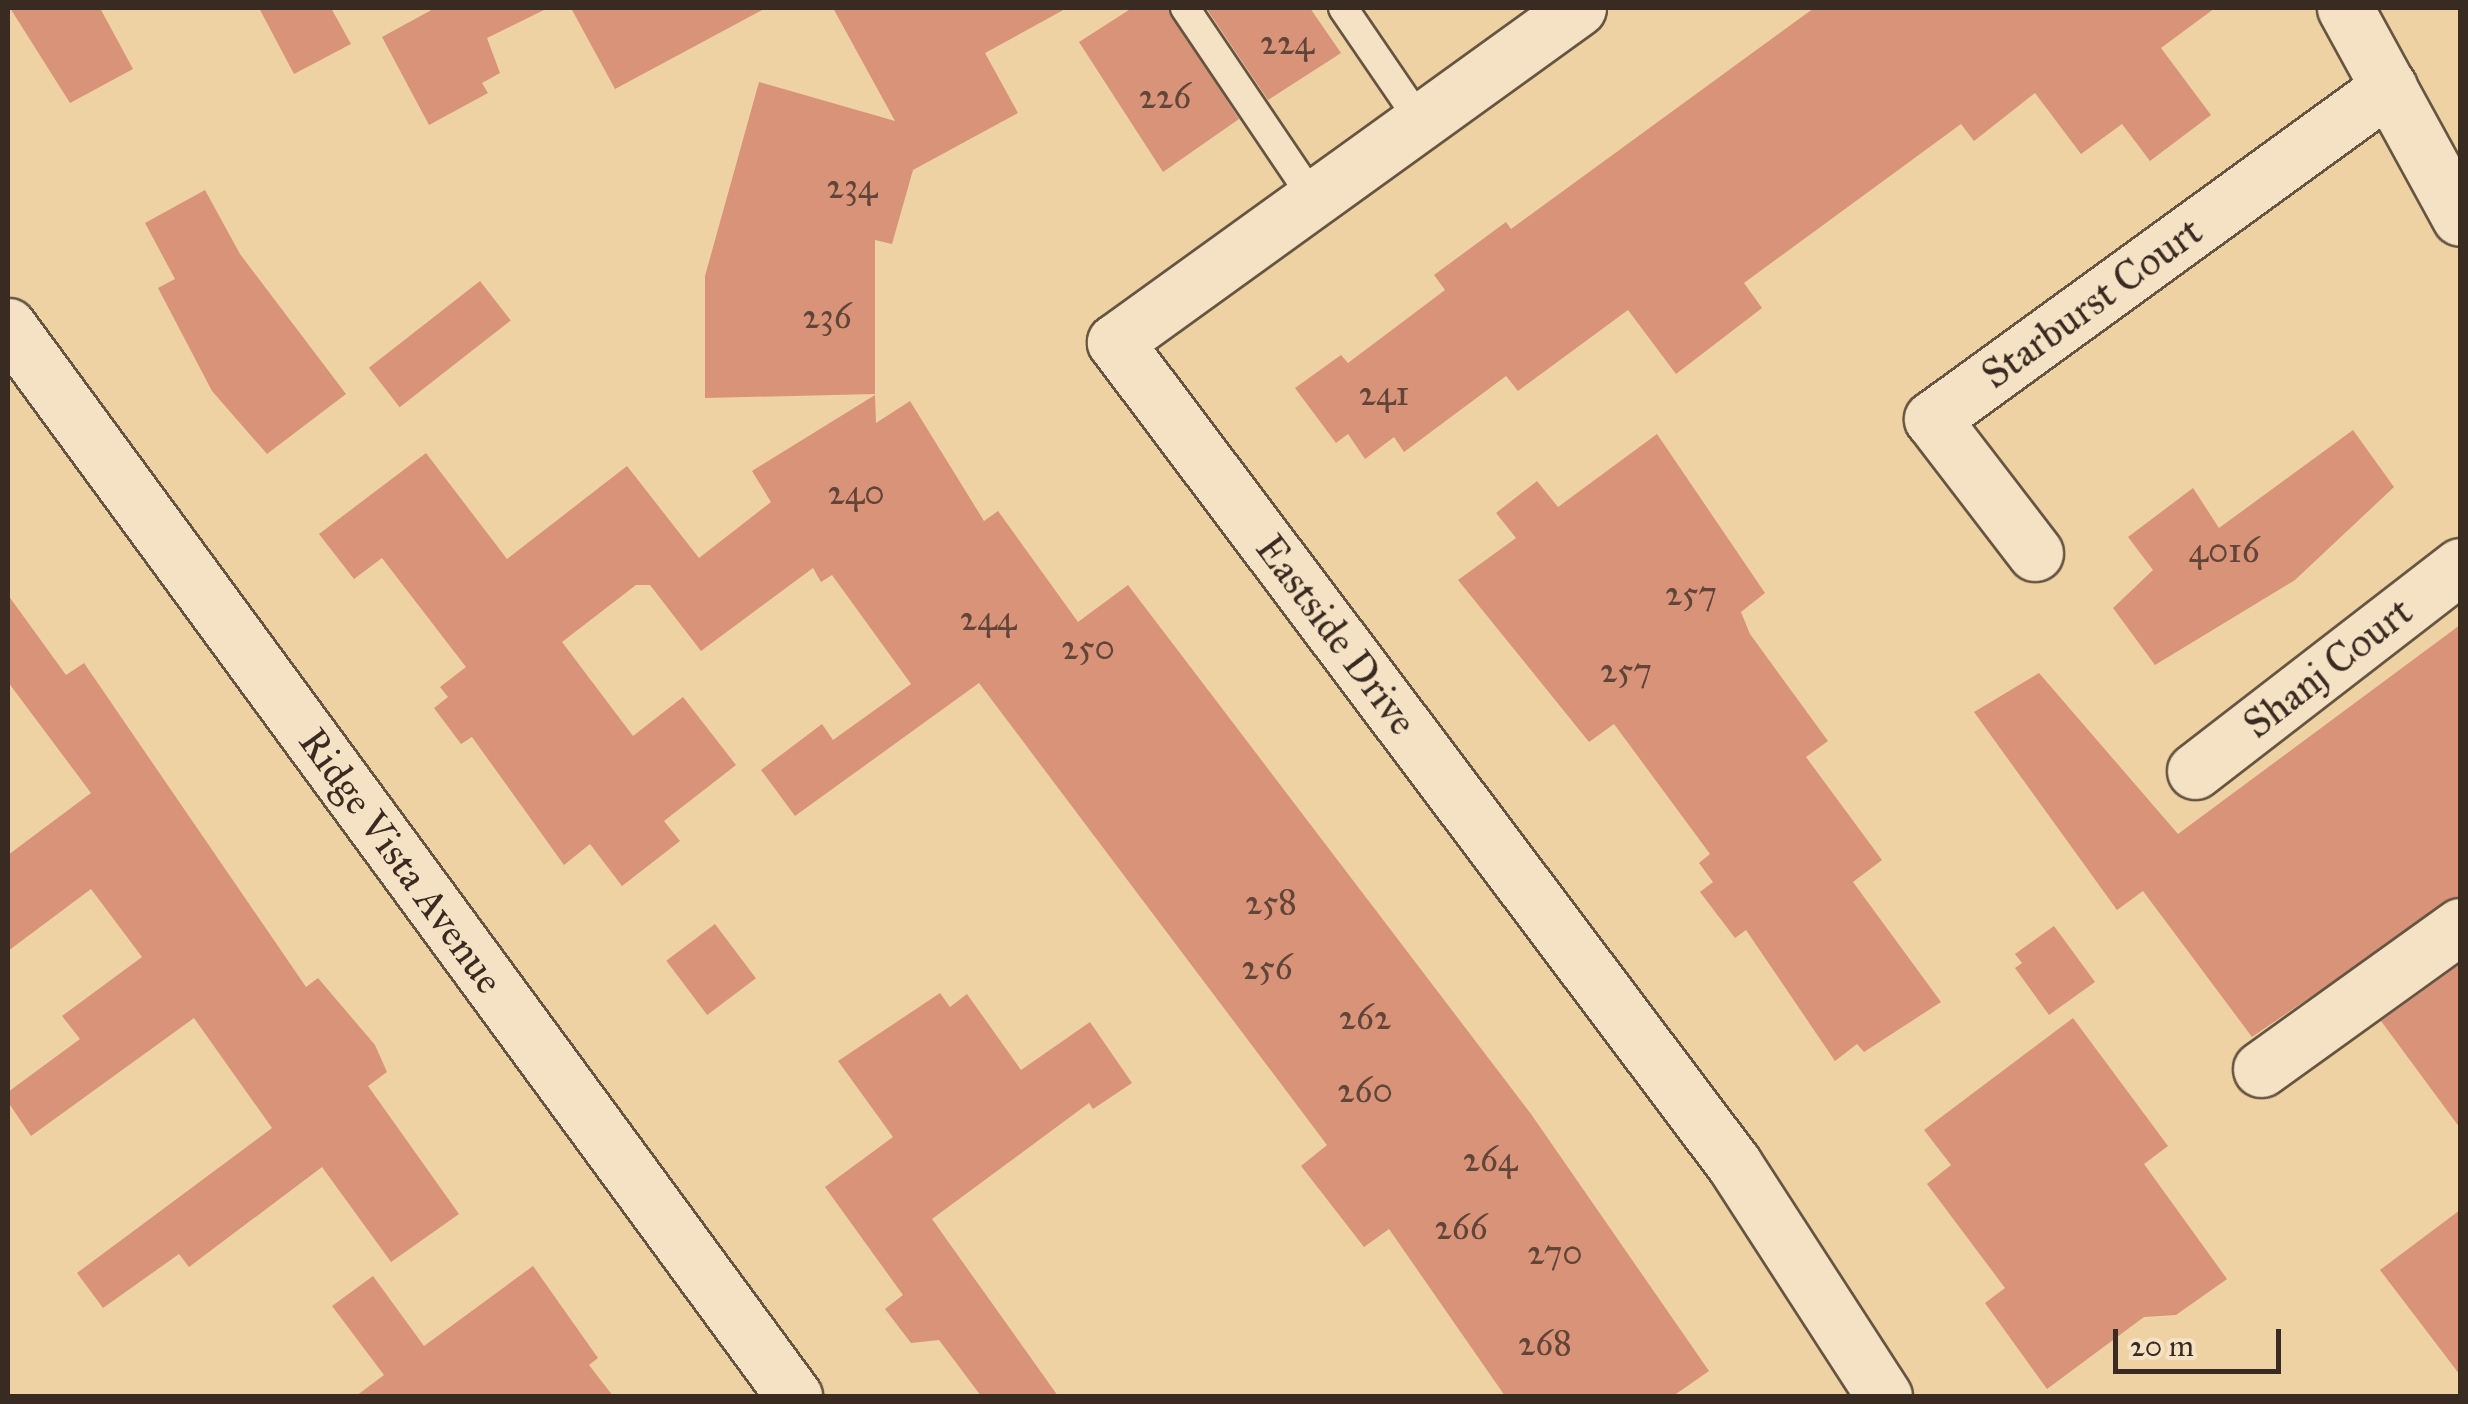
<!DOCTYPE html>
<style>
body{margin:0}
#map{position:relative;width:2468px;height:1404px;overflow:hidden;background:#efd2a4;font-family:"IM FELL Great Primer",serif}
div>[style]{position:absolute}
.building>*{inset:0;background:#d89379;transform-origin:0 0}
.roads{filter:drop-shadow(2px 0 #665542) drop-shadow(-2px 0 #665542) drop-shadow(0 2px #665542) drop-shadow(0 -2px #665542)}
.lane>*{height:28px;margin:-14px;padding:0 14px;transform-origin:14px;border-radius:14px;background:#f5e2c4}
.street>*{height:55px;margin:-27.5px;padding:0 27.5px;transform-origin:27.5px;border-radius:27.5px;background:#f5e2c4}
.secondary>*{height:55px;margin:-27.5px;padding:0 27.5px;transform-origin:27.5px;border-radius:27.5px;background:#f5e2c4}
span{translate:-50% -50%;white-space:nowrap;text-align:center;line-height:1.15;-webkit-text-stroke:9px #f5e2c4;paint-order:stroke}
.number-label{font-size:35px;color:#614538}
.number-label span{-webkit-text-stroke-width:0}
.street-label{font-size:40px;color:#392b22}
.frame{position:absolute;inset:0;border:10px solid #392b22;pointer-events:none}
.scale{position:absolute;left:2113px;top:1329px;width:168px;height:45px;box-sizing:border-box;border:5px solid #392b22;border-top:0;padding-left:12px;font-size:30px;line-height:35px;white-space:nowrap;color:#392b22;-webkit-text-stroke:8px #f5e2c4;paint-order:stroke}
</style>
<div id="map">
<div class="building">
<div style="clip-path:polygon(10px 8px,100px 8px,133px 69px,70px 103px)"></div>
<div style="clip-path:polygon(259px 8px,331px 8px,351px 44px,294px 74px)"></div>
<div style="clip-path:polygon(435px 8px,548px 8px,487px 38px,500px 73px,482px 83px,488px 93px,429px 125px,382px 37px)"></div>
<div style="clip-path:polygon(571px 8px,766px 8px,615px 89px)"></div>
<div style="clip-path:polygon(833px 8px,1067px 8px,985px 53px,1018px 113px,913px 170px,892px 244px,875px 240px,875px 394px,705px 398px,705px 276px,759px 82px,895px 121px)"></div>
<div style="clip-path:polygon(1132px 8px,1168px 8px,1239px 119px,1163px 172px,1079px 42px)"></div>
<div style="clip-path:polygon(1206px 8px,1310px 8px,1341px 53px,1268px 100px)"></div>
<div style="clip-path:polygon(1814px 8px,2215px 8px,2161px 48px,2211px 115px,2150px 161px,2122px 124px,2081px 154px,2035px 93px,1974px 141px,1961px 124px,1744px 283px,1762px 308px,1676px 374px,1628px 310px,1518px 391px,1506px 376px,1404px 452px,1394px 437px,1365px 459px,1348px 434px,1336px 443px,1295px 388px,1341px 355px,1348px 363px,1445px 290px,1434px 275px,1506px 222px,1511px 229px)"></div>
<div style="clip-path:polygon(205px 190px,240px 254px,346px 394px,267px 454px,212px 391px,158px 288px,175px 279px,145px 223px)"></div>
<div style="left:480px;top:281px;width:50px;height:141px;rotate:52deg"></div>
<div style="clip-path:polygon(875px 395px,876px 423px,910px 401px,984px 521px,998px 511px,1078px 622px,1128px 585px,1531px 1114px,1709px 1371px,1673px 1396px,1505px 1396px,1389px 1229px,1364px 1247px,1301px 1166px,1327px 1145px,979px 683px,795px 816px,761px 770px,822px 724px,833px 740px,911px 684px,832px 575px,821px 582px,813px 568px,701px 651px,650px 585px,636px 585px,562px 642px,633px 736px,683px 697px,736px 765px,664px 821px,680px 841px,622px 886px,590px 844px,564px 865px,472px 737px,461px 744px,434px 708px,448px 697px,440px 687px,466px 667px,382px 558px,354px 579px,319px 534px,426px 453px,507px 559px,627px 466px,699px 558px,771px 502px,752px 471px)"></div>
<div style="clip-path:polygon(2353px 430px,2394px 487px,2295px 580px,2155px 665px,2113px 608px,2153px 570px,2128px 537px,2193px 488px,2219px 528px)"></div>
<div style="clip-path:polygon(1657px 434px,1765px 593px,1741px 612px,1750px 634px,1828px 741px,1806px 757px,1882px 860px,1853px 882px,1941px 1002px,1864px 1052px,1857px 1044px,1835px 1061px,1746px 930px,1735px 938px,1700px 892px,1713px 882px,1699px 863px,1710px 854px,1614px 724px,1589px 742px,1458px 580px,1516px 538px,1496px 513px,1537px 481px,1558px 507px)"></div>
<div style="clip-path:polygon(8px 595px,66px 675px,84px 663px,306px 987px,318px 978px,375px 1045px,387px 1072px,368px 1086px,459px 1214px,391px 1262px,322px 1167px,189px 1267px,179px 1254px,103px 1308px,77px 1273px,272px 1128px,194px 1018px,31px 1136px,8px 1102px,8px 1092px,80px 1039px,62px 1016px,142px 957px,91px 889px,8px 951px,8px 855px,91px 793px,8px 682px)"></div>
<div style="clip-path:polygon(2460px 625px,2460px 895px,2252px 1037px,2143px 891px,2117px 910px,1974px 712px,2039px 673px,2178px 834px)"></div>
<div style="left:715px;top:924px;width:68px;height:61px;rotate:53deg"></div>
<div style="clip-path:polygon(2054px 926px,2095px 982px,2049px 1015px,2015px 968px,2022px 963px,2015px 954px)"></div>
<div style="clip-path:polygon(2460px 964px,2460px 1128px,2381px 1021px)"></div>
<div style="clip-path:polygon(940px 993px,950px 1007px,967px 994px,1021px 1070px,1090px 1022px,1132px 1083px,1093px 1109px,1089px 1103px,932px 1219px,1058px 1396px,981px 1396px,939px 1340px,911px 1343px,885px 1309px,903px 1295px,825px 1187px,893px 1137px,838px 1061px)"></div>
<div style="clip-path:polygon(2073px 1018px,2168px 1146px,2144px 1164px,2227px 1279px,2176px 1315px,2144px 1317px,2047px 1389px,1985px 1303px,2005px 1288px,1927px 1184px,1951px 1165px,1924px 1130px)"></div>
<div style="clip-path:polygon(2460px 1210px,2460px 1375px,2380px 1270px)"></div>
<div style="clip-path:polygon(533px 1266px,598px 1358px,589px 1365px,613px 1396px,356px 1396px,384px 1375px,332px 1306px,373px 1276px,424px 1346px)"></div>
</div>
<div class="roads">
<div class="lane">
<div style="left:1185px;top:8px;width:229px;rotate:56deg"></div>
<div style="left:1343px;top:8px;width:137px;rotate:55.7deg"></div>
</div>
<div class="street">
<div style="left:1578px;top:8px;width:571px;rotate:144.19deg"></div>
<div style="left:1115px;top:342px;width:1029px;rotate:53.02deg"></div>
<div style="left:1734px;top:1164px;width:276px;rotate:57.1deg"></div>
<div style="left:8px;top:326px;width:1328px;rotate:53.7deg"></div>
<div style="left:2035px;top:553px;width:169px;rotate:-127.5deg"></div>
<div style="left:1932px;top:419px;width:565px;rotate:-36deg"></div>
<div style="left:2195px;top:771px;width:335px;rotate:-37.7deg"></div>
<div style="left:2261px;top:1069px;width:245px;rotate:-35.7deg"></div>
</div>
<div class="secondary">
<div style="left:2345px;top:8px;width:239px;rotate:61.3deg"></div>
</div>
</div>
<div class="number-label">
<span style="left:1287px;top:43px">224</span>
<span style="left:1165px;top:97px">226</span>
<span style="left:852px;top:187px">234</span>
<span style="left:827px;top:317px">236</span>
<span style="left:1384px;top:394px">241</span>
<span style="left:856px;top:493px">240</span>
<span style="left:2224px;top:551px">4016</span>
<span style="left:1691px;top:594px">257</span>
<span style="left:988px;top:619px">244</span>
<span style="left:1088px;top:648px">250</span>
<span style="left:1626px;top:671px">257</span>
<span style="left:1271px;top:903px">258</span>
<span style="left:1267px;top:968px">256</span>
<span style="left:1365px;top:1018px">262</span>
<span style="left:1365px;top:1091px">260</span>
<span style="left:1490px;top:1160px">264</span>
<span style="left:1461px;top:1228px">266</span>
<span style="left:1555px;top:1253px">270</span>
<span style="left:1545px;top:1344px">268</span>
</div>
<div class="street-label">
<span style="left:2092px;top:303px;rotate:-36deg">Starburst Court</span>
<span style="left:1336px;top:635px;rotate:53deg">Eastside Drive</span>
<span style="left:2328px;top:668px;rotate:-38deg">Shanj Court</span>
<span style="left:401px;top:861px;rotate:54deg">Ridge Vista Avenue</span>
</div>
<div class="frame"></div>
<div class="scale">20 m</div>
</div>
